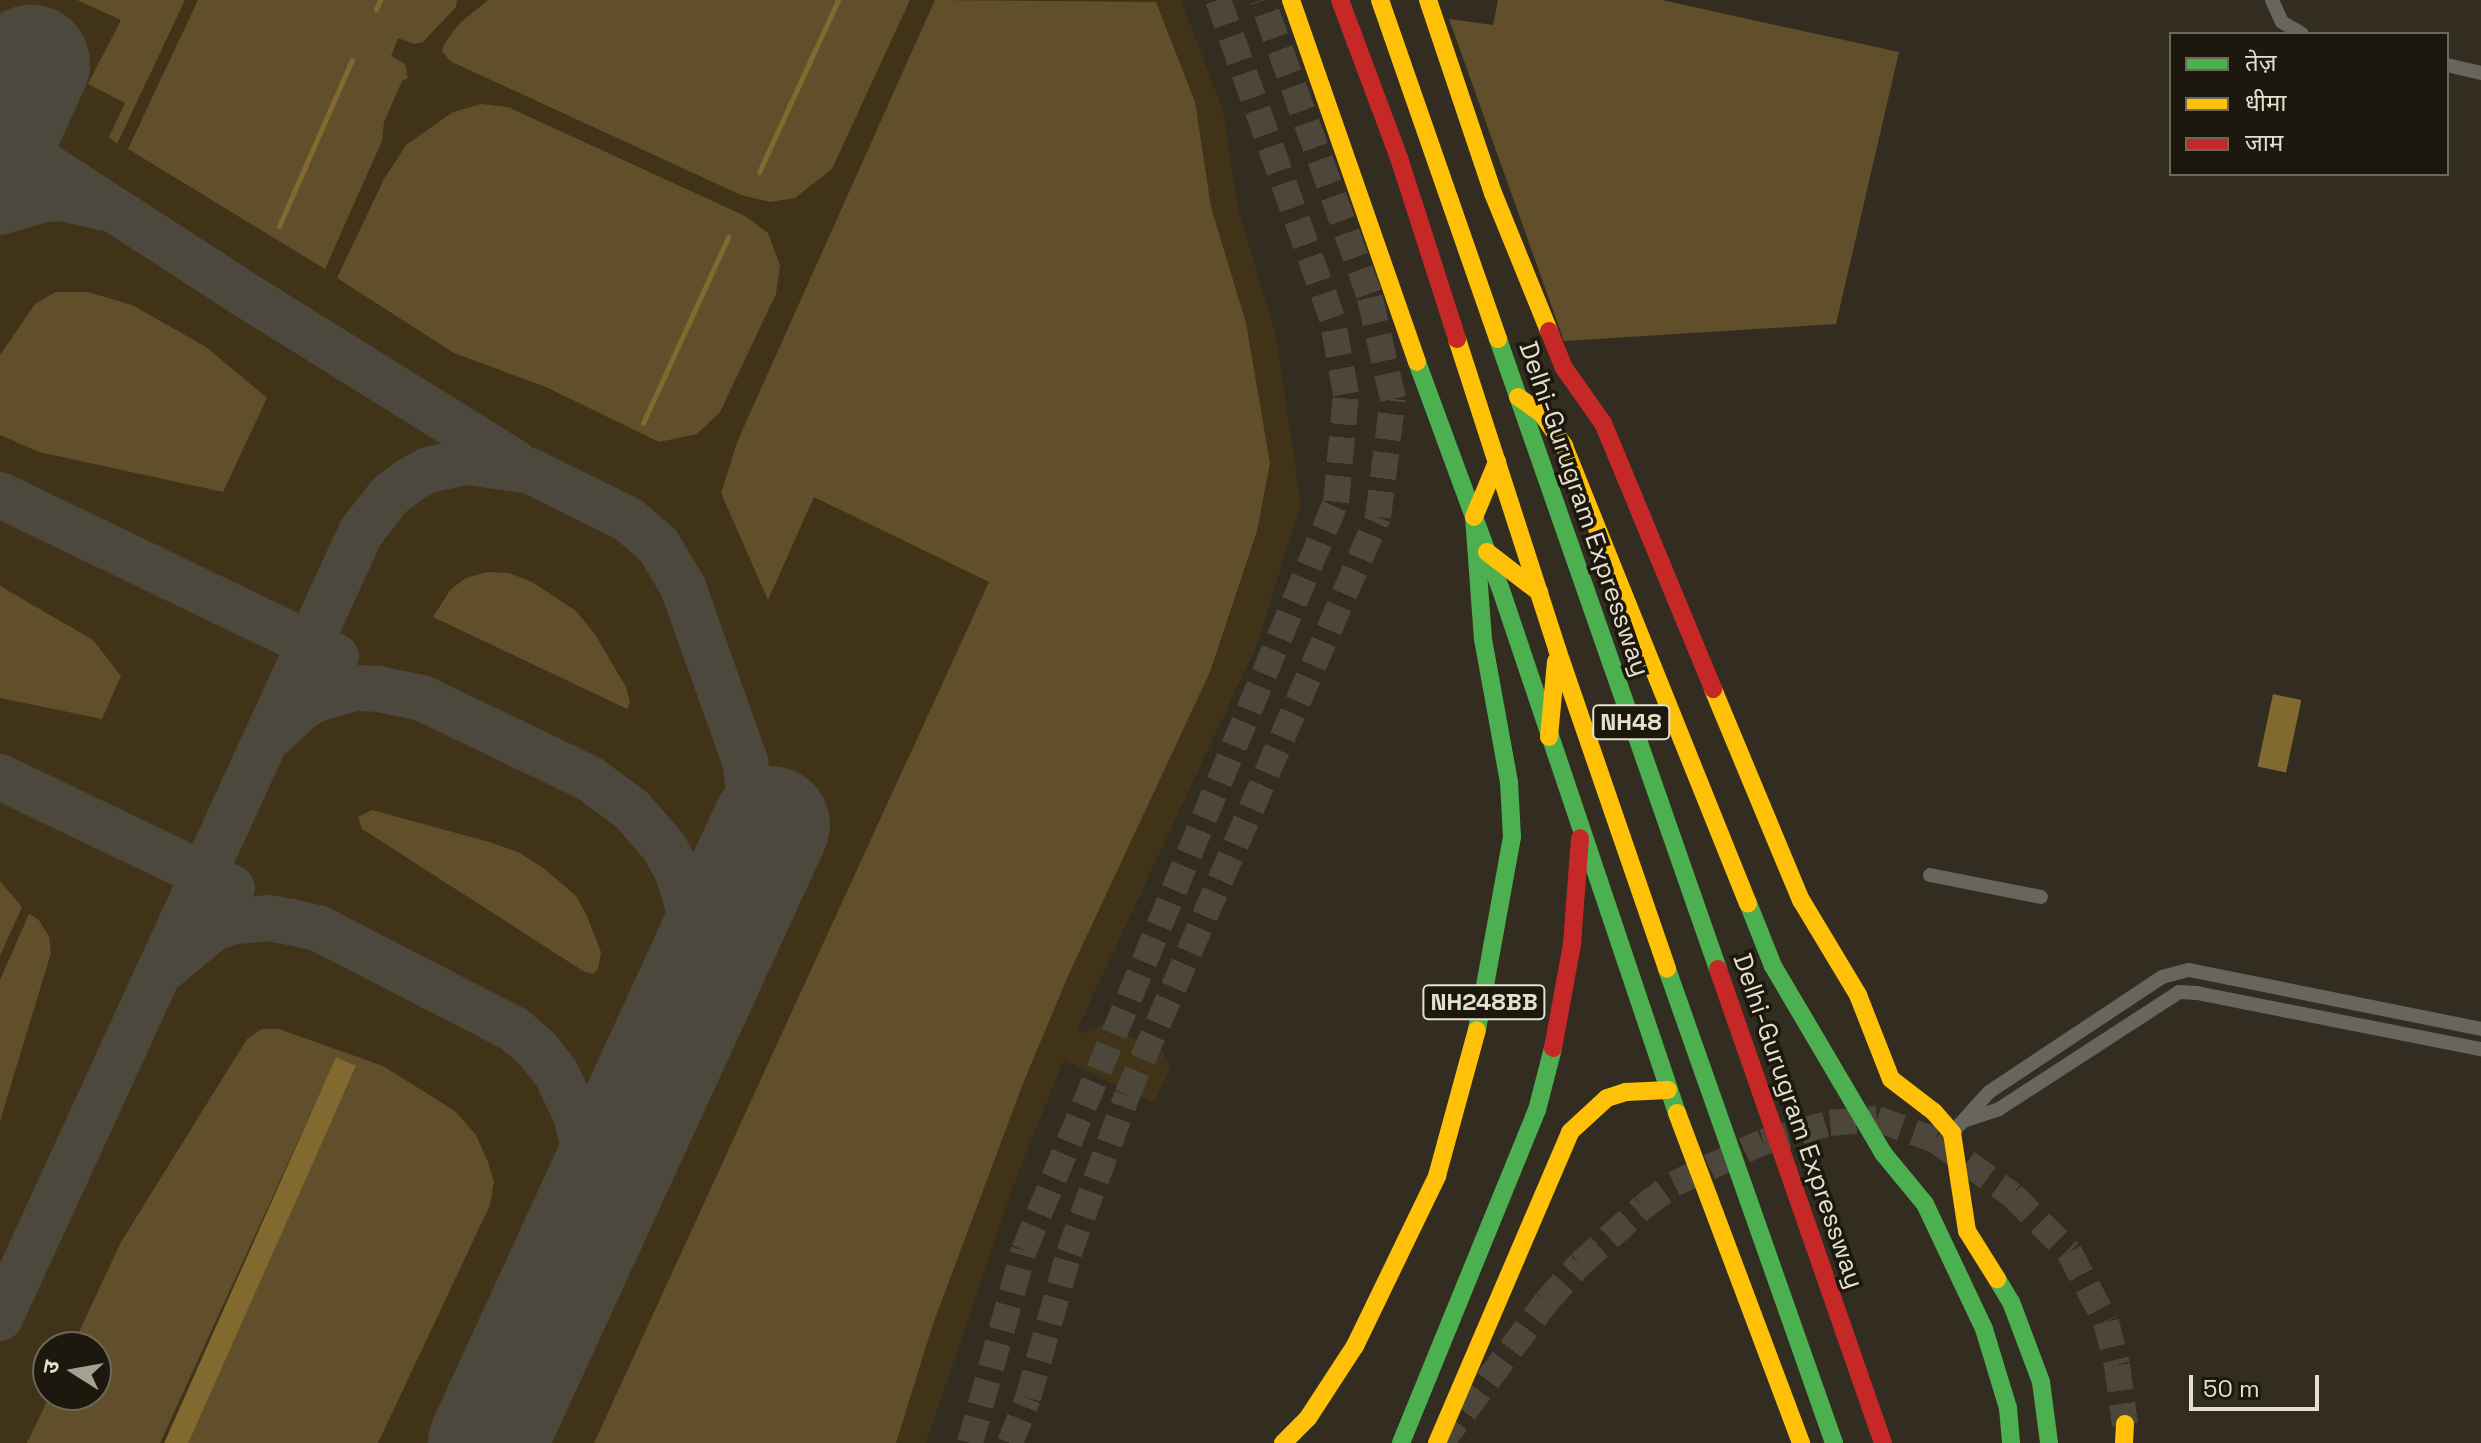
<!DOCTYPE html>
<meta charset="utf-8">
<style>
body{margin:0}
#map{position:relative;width:2481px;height:1443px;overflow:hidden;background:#322c21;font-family:"Space Grotesk","Noto Sans Devanagari",sans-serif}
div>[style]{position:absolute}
.built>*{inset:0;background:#403317}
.green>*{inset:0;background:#604f2a}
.water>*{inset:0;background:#826930;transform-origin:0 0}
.stream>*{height:5px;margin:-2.5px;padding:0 2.5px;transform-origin:2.5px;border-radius:2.5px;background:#826930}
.taxiway>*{height:46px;margin:-23px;padding:0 23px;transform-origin:23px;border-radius:23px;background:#4d483e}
.runway>*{height:118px;margin:-59px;padding:0 59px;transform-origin:59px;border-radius:59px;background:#4d483e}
.highway-tunnel>*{height:26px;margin-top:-13px;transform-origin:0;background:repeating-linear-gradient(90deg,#4d473b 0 26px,transparent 0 39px)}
.street>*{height:14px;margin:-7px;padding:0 7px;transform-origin:7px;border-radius:7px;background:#68655f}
.fast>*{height:18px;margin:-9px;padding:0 9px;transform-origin:9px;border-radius:9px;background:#4caf50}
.slow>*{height:18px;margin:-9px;padding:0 9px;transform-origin:9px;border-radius:9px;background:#ffc107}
.jam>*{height:18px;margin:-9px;padding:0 9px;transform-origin:9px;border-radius:9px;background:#c62828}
span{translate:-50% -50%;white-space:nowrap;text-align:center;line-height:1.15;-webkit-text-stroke:7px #1d180e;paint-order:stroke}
.shield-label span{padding:2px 6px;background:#1d180e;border:2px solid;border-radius:6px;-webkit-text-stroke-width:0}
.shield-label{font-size:24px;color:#e5dfd1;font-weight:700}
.street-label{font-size:26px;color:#e5dfd1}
.legend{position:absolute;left:2169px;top:32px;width:280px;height:144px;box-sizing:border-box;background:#1d180e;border:2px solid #6d685c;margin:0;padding:10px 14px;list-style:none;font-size:24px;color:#e5dfd1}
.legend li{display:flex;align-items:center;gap:16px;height:40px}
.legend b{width:40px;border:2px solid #6d685c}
.north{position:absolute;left:32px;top:1331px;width:80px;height:80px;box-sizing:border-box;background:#1d180e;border:2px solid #6d685c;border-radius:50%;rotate:281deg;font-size:22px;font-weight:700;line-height:32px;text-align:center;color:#e5dfd1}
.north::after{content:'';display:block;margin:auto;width:28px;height:36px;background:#a6a093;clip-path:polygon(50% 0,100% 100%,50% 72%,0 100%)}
.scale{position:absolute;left:2189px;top:1375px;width:130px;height:36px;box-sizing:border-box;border:4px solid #e5dfd1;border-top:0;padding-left:10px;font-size:24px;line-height:28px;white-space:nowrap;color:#e5dfd1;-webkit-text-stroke:6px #1d180e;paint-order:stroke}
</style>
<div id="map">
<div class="built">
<div style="clip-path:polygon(evenodd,0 0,1181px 0,1223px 110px,1238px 209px,1276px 335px,1301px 504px,1256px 647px,1077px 1030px,1083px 1033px,1104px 1024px,1163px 1052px,1171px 1066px,1154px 1103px,1064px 1060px,1018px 1173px,926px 1443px,0 1443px,0 0,48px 1347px,96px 1347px,96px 1395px,48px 1395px,48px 1347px)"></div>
</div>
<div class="green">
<div style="clip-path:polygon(77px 0,185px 0,117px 144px,109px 137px,125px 103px,88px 84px,121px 20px)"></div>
<div style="clip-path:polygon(198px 0,457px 0,456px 7px,423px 42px,414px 44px,398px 38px,391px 56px,405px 64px,408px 78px,402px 81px,384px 122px,382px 141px,325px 269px,128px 149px)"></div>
<div style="clip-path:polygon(488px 0,910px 0,832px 169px,795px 198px,770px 202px,741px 195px,450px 61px,442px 51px,444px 44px,459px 24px)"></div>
<div style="clip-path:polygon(935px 0,1156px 2px,1195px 102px,1211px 207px,1246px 323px,1270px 463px,1257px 531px,1210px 672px,1068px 976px,1022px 1086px,933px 1324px,896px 1443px,594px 1443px,989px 582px,814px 497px,768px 600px,721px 493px,738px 440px)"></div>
<div style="clip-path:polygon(1498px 0,1662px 0,1899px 52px,1836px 324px,1564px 341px,1449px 19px,1493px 25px)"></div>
<div style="clip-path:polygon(481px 104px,508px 107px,745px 216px,768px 233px,780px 265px,776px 294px,720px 412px,697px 434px,659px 442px,546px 387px,454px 353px,337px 278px,384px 179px,406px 145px,453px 112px)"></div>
<div style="clip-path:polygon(56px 292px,88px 292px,132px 305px,206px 347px,267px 398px,223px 492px,39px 452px,0 435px,0 355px,35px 304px)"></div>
<div style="clip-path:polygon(487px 572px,509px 573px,532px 582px,576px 611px,594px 633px,626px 687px,630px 702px,627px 709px,433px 617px,451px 589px,466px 578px)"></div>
<div style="clip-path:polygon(0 586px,93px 640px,121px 676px,102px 719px,0 698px)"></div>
<div style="clip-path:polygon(372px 810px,489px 842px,518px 852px,542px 867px,576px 896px,587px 916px,601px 952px,598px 969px,593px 974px,583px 971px,362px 829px,358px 817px)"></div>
<div style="clip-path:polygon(0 881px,22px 907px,0 956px)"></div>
<div style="clip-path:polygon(29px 914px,38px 919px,49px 936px,51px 953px,0 1121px,0 980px)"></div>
<div style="clip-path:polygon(262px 1029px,279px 1029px,383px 1066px,455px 1111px,476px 1135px,488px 1162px,494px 1182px,490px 1205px,378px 1443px,185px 1443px,356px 1067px,336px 1058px,160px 1443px,27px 1443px,50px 1395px,96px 1395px,96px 1347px,72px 1347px,121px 1242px,247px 1039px)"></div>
</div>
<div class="water">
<div style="left:2273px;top:694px;width:29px;height:74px;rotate:12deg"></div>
<div style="left:336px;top:1057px;width:22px;height:424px;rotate:24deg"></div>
</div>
<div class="stream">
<div style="left:376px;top:9px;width:10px;rotate:-66deg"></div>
<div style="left:759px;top:172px;width:189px;rotate:-65.3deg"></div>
<div style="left:279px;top:226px;width:181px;rotate:-66.3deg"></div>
<div style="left:643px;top:423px;width:205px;rotate:-65.4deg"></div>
</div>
<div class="taxiway">
<div style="left:0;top:136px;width:291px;rotate:32.9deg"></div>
<div style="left:244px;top:294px;width:318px;rotate:31.9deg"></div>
<div style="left:0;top:212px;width:47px;rotate:-16.1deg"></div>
<div style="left:45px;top:199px;width:17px;rotate:-3deg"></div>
<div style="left:62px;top:198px;width:40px;rotate:13deg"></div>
<div style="left:0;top:495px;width:373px;rotate:25.7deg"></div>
<div style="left:272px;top:735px;width:41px;rotate:-43deg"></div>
<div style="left:302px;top:707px;width:16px;rotate:-30deg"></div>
<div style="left:316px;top:699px;width:41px;rotate:-15.8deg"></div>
<div style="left:355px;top:688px;width:23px;rotate:2deg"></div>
<div style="left:378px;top:689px;width:45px;rotate:11.6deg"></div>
<div style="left:422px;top:698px;width:187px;rotate:25.7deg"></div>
<div style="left:590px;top:779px;width:52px;rotate:36.4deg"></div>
<div style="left:632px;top:810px;width:49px;rotate:49.1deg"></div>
<div style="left:664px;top:847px;width:26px;rotate:61deg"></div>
<div style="left:677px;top:870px;width:54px;rotate:72.9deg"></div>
<div style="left:693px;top:922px;width:70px;rotate:88.4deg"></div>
<div style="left:0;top:777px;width:257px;rotate:25.6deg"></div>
<div style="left:165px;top:968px;width:61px;rotate:-39.7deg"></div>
<div style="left:212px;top:929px;width:19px;rotate:-21deg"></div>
<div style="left:230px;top:922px;width:38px;rotate:-6deg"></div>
<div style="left:268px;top:918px;width:23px;rotate:10deg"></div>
<div style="left:291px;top:922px;width:28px;rotate:13deg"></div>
<div style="left:318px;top:928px;width:220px;rotate:27.3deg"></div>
<div style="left:514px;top:1029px;width:32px;rotate:41deg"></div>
<div style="left:538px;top:1050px;width:29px;rotate:52deg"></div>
<div style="left:556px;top:1073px;width:47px;rotate:64.5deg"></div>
<div style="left:576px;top:1115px;width:54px;rotate:76deg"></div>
<div style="left:589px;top:1167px;width:68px;rotate:95deg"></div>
<div style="left:0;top:1318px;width:865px;rotate:-65.33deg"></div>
<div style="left:361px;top:532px;width:47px;rotate:-51.9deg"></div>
<div style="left:390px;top:495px;width:25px;rotate:-37deg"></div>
<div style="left:410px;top:480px;width:21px;rotate:-29deg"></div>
<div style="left:428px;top:470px;width:40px;rotate:-12deg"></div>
<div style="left:467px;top:462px;width:64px;rotate:8.1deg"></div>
<div style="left:530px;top:471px;width:110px;rotate:26.3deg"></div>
<div style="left:629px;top:520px;width:38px;rotate:41deg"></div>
<div style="left:658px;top:545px;width:49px;rotate:59.2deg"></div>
<div style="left:683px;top:587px;width:185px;rotate:70.4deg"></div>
<div style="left:745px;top:761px;width:74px;rotate:82.2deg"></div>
<div style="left:755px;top:834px;width:46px;rotate:101.3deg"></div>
</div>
<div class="runway">
<div style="left:0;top:132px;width:75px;rotate:-65.5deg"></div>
<div style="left:487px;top:1443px;width:680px;rotate:-65.32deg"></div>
</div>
<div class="highway-tunnel">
<div style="left:970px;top:1443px;width:200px;rotate:-74.4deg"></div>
<div style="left:1024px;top:1250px;width:810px;rotate:-67.36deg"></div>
<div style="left:1336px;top:502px;width:108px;rotate:-84.7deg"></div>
<div style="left:1346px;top:394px;width:77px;rotate:-100.4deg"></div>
<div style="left:1332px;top:318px;width:338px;rotate:-109.7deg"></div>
<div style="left:1010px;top:1443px;width:48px;rotate:-68.2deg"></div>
<div style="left:1028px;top:1398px;width:151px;rotate:-74.2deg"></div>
<div style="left:1069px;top:1253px;width:168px;rotate:-69.8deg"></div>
<div style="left:1127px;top:1095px;width:630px;rotate:-66.53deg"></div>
<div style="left:1378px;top:517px;width:119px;rotate:-82.8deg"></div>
<div style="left:1393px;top:399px;width:108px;rotate:-102.9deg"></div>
<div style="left:1369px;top:294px;width:313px;rotate:-110deg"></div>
<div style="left:1441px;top:1443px;width:176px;rotate:-53.3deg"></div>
<div style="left:1546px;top:1302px;width:51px;rotate:-48.2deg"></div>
<div style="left:1580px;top:1264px;width:85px;rotate:-42.1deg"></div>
<div style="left:1643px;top:1207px;width:39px;rotate:-37deg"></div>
<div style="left:1674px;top:1184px;width:98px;rotate:-25.3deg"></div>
<div style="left:1763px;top:1142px;width:70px;rotate:-15.8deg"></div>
<div style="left:1830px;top:1123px;width:47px;rotate:-4.9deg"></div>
<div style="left:1877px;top:1119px;width:62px;rotate:19.9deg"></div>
<div style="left:1935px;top:1140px;width:95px;rotate:35.5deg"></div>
<div style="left:2012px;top:1195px;width:81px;rotate:45deg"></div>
<div style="left:2069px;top:1252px;width:79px;rotate:62.1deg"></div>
<div style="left:2106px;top:1322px;width:44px;rotate:75.7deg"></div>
<div style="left:2117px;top:1365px;width:60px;rotate:82.3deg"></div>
</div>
<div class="street">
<div style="left:2272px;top:0;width:24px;rotate:66deg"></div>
<div style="left:2282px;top:22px;width:23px;rotate:31deg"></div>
<div style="left:2447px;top:65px;width:35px;rotate:13deg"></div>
<div style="left:1930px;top:875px;width:113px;rotate:11.2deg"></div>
<div style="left:1966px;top:1120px;width:35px;rotate:-18deg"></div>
<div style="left:1999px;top:1109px;width:215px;rotate:-33deg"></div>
<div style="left:2179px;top:992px;width:18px;rotate:3deg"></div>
<div style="left:2197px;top:993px;width:289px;rotate:11.2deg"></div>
<div style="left:1952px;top:1133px;width:55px;rotate:-47.9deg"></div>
<div style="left:1989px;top:1092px;width:208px;rotate:-33.6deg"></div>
<div style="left:2162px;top:977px;width:28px;rotate:-15deg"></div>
<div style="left:2189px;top:970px;width:298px;rotate:11.4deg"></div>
</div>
<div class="fast">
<div style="left:1498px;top:339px;width:667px;rotate:70.75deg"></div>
<div style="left:1417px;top:362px;width:240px;rotate:69.8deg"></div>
<div style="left:1500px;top:587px;width:555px;rotate:71.4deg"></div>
<div style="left:1474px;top:517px;width:122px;rotate:85.8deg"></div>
<div style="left:1483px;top:639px;width:145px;rotate:79.7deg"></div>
<div style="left:1509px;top:782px;width:55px;rotate:86.9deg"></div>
<div style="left:1512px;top:837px;width:196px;rotate:100.3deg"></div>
<div style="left:1748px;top:903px;width:68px;rotate:68.4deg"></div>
<div style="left:1773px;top:966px;width:217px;rotate:59.5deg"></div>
<div style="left:1883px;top:1153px;width:66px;rotate:50.5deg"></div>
<div style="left:1925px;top:1204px;width:138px;rotate:64.7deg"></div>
<div style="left:1984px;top:1329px;width:83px;rotate:73.1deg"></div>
<div style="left:2008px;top:1408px;width:35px;rotate:85deg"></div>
<div style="left:1667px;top:969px;width:503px;rotate:70.59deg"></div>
<div style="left:1997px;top:1279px;width:27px;rotate:59deg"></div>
<div style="left:2011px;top:1302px;width:85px;rotate:69.4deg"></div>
<div style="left:2041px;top:1382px;width:62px;rotate:82.5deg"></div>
<div style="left:1401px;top:1443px;width:360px;rotate:-67.8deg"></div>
<div style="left:1537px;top:1110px;width:64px;rotate:-75.5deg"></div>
</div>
<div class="slow">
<div style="left:1291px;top:0;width:383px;rotate:70.8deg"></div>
<div style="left:1380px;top:0;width:359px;rotate:70.8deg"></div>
<div style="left:1428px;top:0;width:204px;rotate:71.4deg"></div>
<div style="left:1493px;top:193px;width:149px;rotate:67.9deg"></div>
<div style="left:1457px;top:339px;width:326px;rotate:72.1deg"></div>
<div style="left:1557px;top:649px;width:338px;rotate:71deg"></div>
<div style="left:1518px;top:397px;width:29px;rotate:35deg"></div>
<div style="left:1542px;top:414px;width:39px;rotate:55deg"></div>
<div style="left:1564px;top:446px;width:493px;rotate:68.1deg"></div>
<div style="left:1474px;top:517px;width:60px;rotate:-67.3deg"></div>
<div style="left:1487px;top:552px;width:66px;rotate:37.6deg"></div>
<div style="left:1713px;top:689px;width:229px;rotate:67.4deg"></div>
<div style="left:1801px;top:900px;width:111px;rotate:59deg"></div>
<div style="left:1858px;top:995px;width:90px;rotate:68.6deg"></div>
<div style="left:1891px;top:1079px;width:54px;rotate:37.5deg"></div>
<div style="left:1934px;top:1112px;width:28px;rotate:49deg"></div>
<div style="left:1952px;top:1133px;width:99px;rotate:81.3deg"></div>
<div style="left:1967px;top:1231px;width:57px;rotate:58deg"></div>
<div style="left:1549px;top:737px;width:76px;rotate:-84.7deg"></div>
<div style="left:1677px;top:1113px;width:353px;rotate:69.4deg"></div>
<div style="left:1283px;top:1443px;width:35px;rotate:-45deg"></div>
<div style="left:1308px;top:1418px;width:86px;rotate:-56.9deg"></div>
<div style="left:1355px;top:1346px;width:189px;rotate:-64.2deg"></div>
<div style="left:1437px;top:1176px;width:151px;rotate:-74.7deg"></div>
<div style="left:1437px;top:1443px;width:338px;rotate:-66.8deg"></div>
<div style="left:1570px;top:1132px;width:50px;rotate:-42.6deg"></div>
<div style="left:1607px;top:1098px;width:20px;rotate:-18deg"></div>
<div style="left:1626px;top:1092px;width:42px;rotate:-2.7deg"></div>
<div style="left:2124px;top:1443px;width:19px;rotate:-87deg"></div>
</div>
<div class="jam">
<div style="left:1340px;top:0;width:169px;rotate:69.5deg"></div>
<div style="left:1399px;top:158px;width:190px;rotate:72.2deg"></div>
<div style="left:1549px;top:331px;width:40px;rotate:68deg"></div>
<div style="left:1564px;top:368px;width:67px;rotate:54.7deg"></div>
<div style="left:1603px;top:423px;width:288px;rotate:67.5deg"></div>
<div style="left:1718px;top:969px;width:502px;rotate:70.81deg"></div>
<div style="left:1553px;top:1048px;width:106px;rotate:-79.6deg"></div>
<div style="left:1572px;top:944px;width:106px;rotate:-85.7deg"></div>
</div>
<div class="shield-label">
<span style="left:1631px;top:722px">NH48</span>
<span style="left:1484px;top:1002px">NH248BB</span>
</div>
<div class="street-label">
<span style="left:1584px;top:509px;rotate:71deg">Delhi-Gurugram Expressway</span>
<span style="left:1798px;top:1121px;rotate:71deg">Delhi-Gurugram Expressway</span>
</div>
<ul class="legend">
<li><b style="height:10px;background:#4caf50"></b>तेज़</li>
<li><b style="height:10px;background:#ffc107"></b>धीमा</li>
<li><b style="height:10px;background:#c62828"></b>जाम</li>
</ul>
<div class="north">उ</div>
<div class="scale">50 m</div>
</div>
